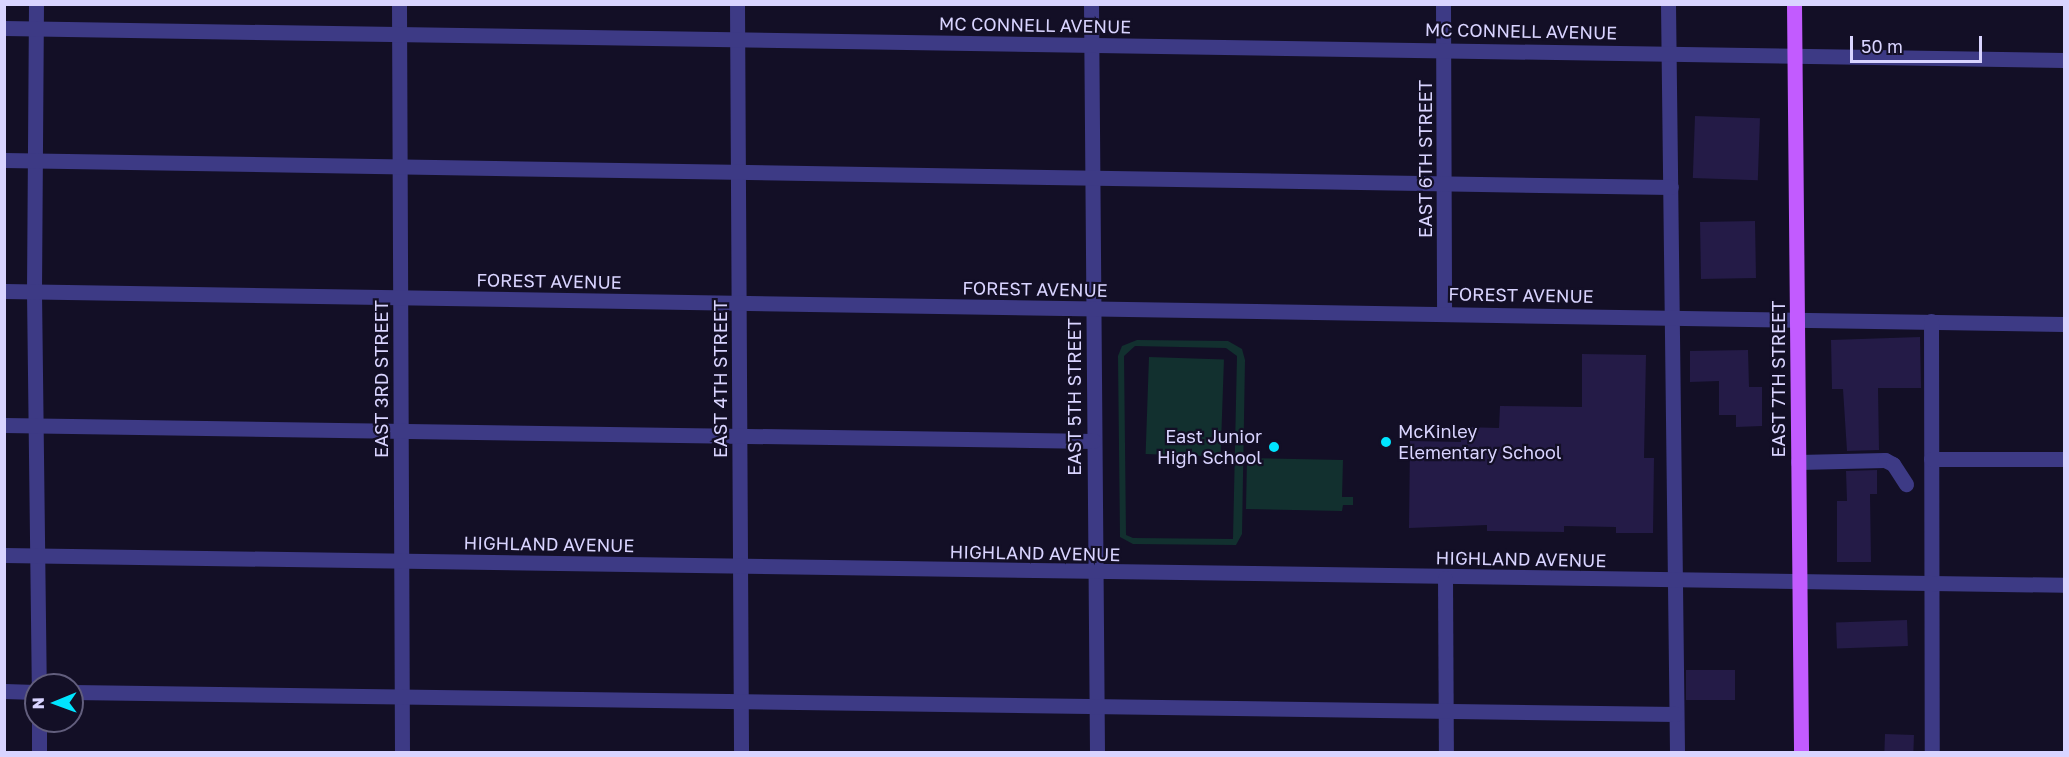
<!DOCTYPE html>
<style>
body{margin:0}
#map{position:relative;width:2069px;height:757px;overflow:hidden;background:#130f26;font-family:"Golos Text",sans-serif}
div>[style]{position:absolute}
.green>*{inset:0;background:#12302f;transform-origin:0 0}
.building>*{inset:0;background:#241b47;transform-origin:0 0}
.minor>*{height:15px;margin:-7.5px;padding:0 7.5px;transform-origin:7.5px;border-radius:7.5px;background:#3d3a85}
.major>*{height:15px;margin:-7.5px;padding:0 7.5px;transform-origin:7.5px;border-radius:7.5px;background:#c25bff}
.dots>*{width:16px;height:16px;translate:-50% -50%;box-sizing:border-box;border:3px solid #130f26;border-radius:50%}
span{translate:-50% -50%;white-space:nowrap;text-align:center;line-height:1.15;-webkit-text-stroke:4.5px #130f26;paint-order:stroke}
.street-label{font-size:18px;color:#d9d4ff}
.poi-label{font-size:18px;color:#d9d4ff}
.left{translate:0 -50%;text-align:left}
.right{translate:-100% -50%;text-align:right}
.frame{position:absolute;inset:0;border:6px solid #d9d4ff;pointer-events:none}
.north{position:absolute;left:24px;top:673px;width:60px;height:60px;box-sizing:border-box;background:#130f26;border:2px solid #625e7d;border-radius:50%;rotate:269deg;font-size:16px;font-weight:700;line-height:24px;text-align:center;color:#d9d4ff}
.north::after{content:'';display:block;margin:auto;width:21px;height:27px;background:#00e5ff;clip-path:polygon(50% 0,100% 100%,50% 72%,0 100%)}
.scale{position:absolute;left:1850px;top:36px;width:132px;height:27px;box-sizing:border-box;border:3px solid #d9d4ff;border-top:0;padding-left:8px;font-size:18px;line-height:21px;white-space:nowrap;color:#d9d4ff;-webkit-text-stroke:4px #130f26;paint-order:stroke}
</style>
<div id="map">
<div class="green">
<div style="clip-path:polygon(evenodd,1137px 340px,1228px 341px,1242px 349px,1245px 360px,1242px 534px,1236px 545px,1133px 544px,1120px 537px,1118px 356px,1122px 346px,1137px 340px,1135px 346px,1226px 348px,1237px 356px,1233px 539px,1133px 538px,1126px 535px,1124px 356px,1135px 346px)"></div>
<div style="left:1149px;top:357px;width:75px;height:97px;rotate:2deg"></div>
<div style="clip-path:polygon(1247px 458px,1343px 460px,1342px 497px,1353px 497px,1353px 505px,1343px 505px,1342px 511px,1246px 509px)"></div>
</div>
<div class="building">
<div style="left:1695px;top:116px;width:65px;height:62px;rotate:2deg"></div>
<div style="left:1755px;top:221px;width:57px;height:55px;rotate:89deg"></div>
<div style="clip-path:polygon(1920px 337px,1921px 388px,1878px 388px,1879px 450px,1847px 451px,1843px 389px,1832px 389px,1831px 340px)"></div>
<div style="clip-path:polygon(1748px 350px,1749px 387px,1762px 387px,1762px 426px,1736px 427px,1736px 415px,1719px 415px,1719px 381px,1690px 382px,1690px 351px)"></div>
<div style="clip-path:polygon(1582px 354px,1646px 355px,1644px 458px,1654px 458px,1653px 533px,1616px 533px,1616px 527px,1564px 526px,1564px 532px,1487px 531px,1487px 525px,1409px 528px,1410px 441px,1461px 442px,1462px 427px,1499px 428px,1500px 406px,1582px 407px)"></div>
<div style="clip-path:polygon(1877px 470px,1877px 494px,1870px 494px,1871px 562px,1837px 562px,1837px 501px,1847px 501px,1846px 471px)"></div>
<div style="left:1907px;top:620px;width:26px;height:71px;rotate:88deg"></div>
<div style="left:1686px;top:670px;width:49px;height:30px"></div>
<div style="left:1885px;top:734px;width:29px;height:19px;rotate:2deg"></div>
</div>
<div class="minor">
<div style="left:36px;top:4px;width:288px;rotate:90.4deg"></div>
<div style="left:34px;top:292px;width:393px;rotate:89.3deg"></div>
<div style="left:399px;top:4px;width:748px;rotate:89.77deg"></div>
<div style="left:737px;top:4px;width:748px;rotate:89.69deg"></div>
<div style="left:1091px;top:4px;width:748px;rotate:89.54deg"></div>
<div style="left:1443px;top:4px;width:309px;rotate:89.8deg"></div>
<div style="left:1668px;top:4px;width:748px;rotate:89.31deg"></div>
<div style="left:4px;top:28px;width:2060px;rotate:0.89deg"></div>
<div style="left:4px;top:160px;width:1667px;rotate:0.93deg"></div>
<div style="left:4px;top:291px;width:2060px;rotate:0.92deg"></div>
<div style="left:1931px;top:321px;width:431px;rotate:89.9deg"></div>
<div style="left:4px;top:425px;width:1090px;rotate:0.84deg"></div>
<div style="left:1931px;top:459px;width:133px"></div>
<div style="left:1798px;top:462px;width:87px;rotate:-1.3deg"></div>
<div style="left:1885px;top:460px;width:9px;rotate:27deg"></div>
<div style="left:1893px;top:464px;width:24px;rotate:57deg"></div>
<div style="left:4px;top:555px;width:2060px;rotate:0.83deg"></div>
<div style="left:1445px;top:578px;width:174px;rotate:89.7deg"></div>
<div style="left:4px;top:691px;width:32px;rotate:2deg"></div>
<div style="left:72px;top:692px;width:1604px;rotate:0.79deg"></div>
<div style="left:39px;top:752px;width:31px;rotate:-90deg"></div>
</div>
<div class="major">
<div style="left:1794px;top:4px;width:748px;rotate:89.46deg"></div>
</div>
<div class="dots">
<div style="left:1386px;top:442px;background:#00e5ff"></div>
<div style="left:1274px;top:447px;background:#00e5ff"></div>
</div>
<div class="street-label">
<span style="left:1035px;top:25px;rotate:1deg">MC CONNELL AVENUE</span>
<span style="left:1521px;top:31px;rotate:1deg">MC CONNELL AVENUE</span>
<span style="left:1425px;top:159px;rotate:-90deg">EAST 6TH STREET</span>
<span style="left:549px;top:281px;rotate:1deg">FOREST AVENUE</span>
<span style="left:1035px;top:289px;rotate:1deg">FOREST AVENUE</span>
<span style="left:1521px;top:295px;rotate:1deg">FOREST AVENUE</span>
<span style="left:381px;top:379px;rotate:-90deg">EAST 3RD STREET</span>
<span style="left:720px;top:379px;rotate:-90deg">EAST 4TH STREET</span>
<span style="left:1778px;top:379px;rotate:-90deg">EAST 7TH STREET</span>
<span style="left:1074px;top:397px;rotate:-90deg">EAST 5TH STREET</span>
<span style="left:549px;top:544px;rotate:1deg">HIGHLAND AVENUE</span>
<span style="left:1035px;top:553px;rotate:1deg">HIGHLAND AVENUE</span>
<span style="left:1521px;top:559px;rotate:1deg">HIGHLAND AVENUE</span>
</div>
<div class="poi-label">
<span class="left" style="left:1398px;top:442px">McKinley<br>Elementary School</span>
<span class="right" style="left:1262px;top:447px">East Junior<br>High School</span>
</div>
<div class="frame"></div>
<div class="north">N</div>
<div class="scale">50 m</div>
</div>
